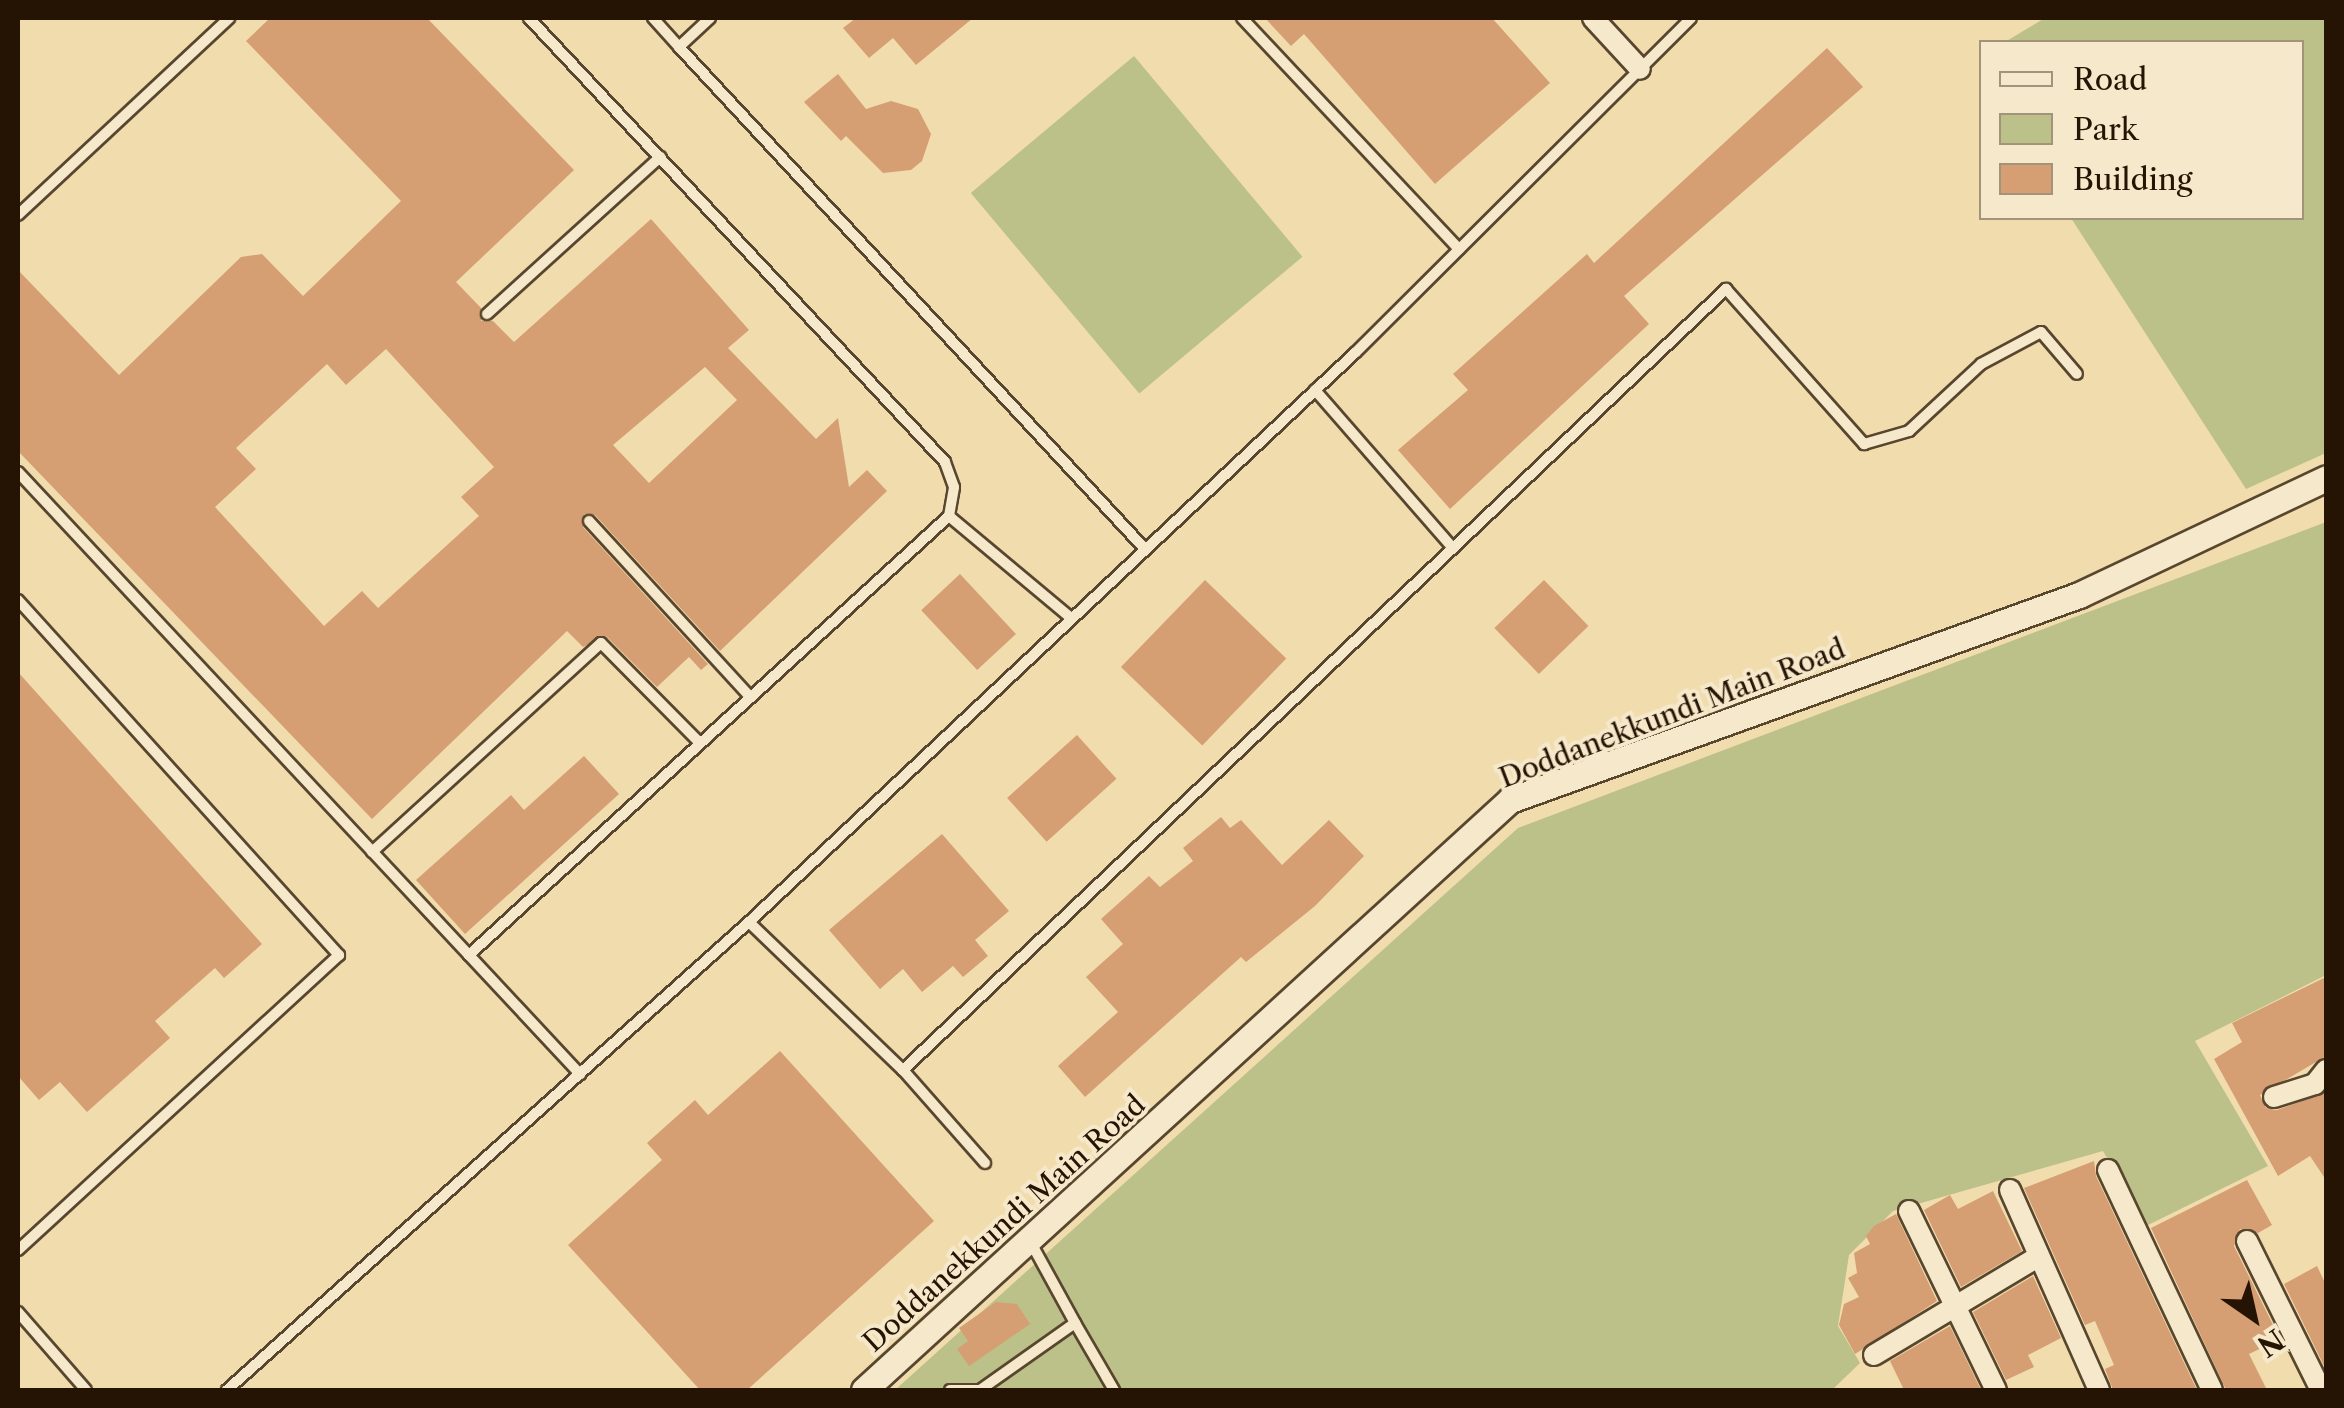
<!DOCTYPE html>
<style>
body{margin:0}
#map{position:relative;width:2344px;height:1408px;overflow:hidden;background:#f1dcae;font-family:"Libre Caslon Text",serif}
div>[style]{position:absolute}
.green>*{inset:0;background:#bcc089;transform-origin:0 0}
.building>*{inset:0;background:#d69e73;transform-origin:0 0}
.roads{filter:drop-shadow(2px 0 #58462e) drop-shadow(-2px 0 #58462e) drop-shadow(0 2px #58462e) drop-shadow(0 -2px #58462e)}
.service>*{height:10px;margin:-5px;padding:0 5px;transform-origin:5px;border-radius:5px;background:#f6e8ca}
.minor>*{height:20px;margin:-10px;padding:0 10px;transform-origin:10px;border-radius:10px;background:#f6e8ca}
.tertiary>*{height:25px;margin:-12.5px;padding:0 12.5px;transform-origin:12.5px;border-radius:12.5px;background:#f6e8ca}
span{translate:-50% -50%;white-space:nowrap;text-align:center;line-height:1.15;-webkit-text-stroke:8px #f6e8ca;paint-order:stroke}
.street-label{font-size:28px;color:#251403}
.frame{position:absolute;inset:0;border:20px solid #251403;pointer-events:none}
.legend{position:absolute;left:1979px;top:40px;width:325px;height:180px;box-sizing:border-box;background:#f6e8ca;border:2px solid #a2937a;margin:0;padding:12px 18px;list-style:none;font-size:30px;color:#251403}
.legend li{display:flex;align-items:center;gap:20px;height:50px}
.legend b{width:50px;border:2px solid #a2937a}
.north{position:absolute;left:2204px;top:1268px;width:100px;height:100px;-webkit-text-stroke:8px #f6e8ca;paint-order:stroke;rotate:146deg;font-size:28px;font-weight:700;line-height:40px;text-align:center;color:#251403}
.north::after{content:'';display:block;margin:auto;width:35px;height:45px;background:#251403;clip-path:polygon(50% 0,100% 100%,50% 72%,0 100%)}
</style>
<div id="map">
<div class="green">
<div style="clip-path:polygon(2045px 18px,2326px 18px,2326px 453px,2246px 489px,2071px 218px,2302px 218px,2302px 42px,2005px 42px)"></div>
<div style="left:1134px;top:56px;width:262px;height:213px;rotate:50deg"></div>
<div style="clip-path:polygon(2326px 522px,2326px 975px,2195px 1041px,2268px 1166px,2146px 1226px,2103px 1151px,1893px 1211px,1849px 1255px,1838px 1326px,1860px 1363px,1832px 1390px,895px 1390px,1518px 828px)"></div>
</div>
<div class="building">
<div style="clip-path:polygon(evenodd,270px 18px,427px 18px,574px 170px,456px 282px,481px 308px,481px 321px,493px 321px,514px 342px,651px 219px,749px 330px,728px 348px,816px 439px,838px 418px,849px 487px,867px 470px,887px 491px,720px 651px,595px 515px,584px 514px,583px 527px,708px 664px,701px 670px,689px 657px,657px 687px,606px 636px,583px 647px,567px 631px,372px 819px,18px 451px,18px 270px,119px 375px,241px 257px,262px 254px,303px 296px,401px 201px,246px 41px,270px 18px,386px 349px,494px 467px,461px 497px,479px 516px,378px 608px,362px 591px,324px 626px,215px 507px,256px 469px,236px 448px,327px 364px,346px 385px,386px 349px,270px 18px,705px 367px,737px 400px,649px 483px,613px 445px,705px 367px)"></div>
<div style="clip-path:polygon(856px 18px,973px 18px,916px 65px,893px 38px,869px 58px,843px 28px)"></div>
<div style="clip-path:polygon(1265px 18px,1492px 18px,1550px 83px,1435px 184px,1304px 34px,1291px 46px)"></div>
<div style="clip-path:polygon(1827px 48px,1863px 87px,1624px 296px,1649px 324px,1450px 509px,1398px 450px,1468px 390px,1453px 374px,1587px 254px,1594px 263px)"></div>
<div style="clip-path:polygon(838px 74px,866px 109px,891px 101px,918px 109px,931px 134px,922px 161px,911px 170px,883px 173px,846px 136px,841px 141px,804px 102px)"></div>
<div style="left:960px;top:574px;width:82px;height:53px;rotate:47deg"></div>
<div style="left:1205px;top:580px;width:113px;height:121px;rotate:44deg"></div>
<div style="left:1544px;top:580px;width:64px;height:69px;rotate:46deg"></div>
<div style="clip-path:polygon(18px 672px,262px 944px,224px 978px,215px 968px,155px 1021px,170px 1038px,87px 1112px,60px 1082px,39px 1100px,18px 1076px)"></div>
<div style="left:1077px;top:735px;width:59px;height:94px;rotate:48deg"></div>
<div style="clip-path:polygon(584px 756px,619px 794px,465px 934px,416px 880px,511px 795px,524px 810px)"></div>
<div style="clip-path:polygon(1221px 817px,1230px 828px,1241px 820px,1282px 865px,1329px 820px,1364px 856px,1315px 906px,1246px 962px,1241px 957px,1085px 1097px,1058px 1066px,1118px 1012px,1086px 977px,1123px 944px,1101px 919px,1149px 876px,1160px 887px,1193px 861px,1183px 848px)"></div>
<div style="clip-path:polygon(942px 834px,1009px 911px,975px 940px,988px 956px,963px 977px,953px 966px,922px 992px,903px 969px,880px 989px,829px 930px)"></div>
<div style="clip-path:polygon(2326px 977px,2326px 1056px,2260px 1095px,2266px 1108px,2277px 1110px,2326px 1092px,2326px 1180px,2310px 1156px,2278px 1176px,2214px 1059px,2242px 1042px,2232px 1023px)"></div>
<div style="clip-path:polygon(780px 1051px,934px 1221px,747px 1390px,700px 1390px,568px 1245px,662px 1160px,647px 1143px,695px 1100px,708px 1115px)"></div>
<div style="clip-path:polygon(2094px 1161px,2096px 1176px,2197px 1390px,2113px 1390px,2105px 1369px,2114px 1365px,2095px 1321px,2085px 1325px,2024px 1188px)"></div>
<div style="clip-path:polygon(2247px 1180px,2272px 1225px,2258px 1233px,2240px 1229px,2234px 1246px,2280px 1339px,2249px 1354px,2267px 1390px,2226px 1390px,2151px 1228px)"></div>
<div style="clip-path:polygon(1993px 1191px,2022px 1251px,1961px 1287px,1924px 1210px,1950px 1195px,1958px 1209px)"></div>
<div style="clip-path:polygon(1896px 1214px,1937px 1301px,1855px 1354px,1839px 1325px,1844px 1304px,1859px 1297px,1848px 1278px,1857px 1273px,1854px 1253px,1870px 1244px,1866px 1236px,1874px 1226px)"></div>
<div style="clip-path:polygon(2317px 1266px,2326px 1285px,2326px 1370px,2284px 1284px)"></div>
<div style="clip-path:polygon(2033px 1276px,2061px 1338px,2028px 1355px,2034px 1367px,2006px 1380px,1973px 1312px)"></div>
<div style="clip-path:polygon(996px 1302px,1017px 1304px,1030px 1324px,969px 1366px,957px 1349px,968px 1341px,959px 1328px)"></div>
<div style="clip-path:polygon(1950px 1326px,1981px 1390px,1904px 1390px,1890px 1361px)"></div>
</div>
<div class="roads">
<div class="service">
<div style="left:653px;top:18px;width:39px;rotate:48deg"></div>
<div style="left:710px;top:18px;width:42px;rotate:136.9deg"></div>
<div style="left:679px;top:47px;width:684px;rotate:47.13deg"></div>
<div style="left:1242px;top:18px;width:317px;rotate:46.8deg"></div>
<div style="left:18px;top:215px;width:289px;rotate:-43deg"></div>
<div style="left:487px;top:314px;width:234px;rotate:-42.2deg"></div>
<div style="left:1315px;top:390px;width:210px;rotate:48.9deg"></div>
<div style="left:18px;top:472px;width:824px;rotate:46.97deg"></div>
<div style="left:949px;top:516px;width:159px;rotate:39.9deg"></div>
<div style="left:589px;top:521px;width:239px;rotate:47.5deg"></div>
<div style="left:18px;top:600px;width:479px;rotate:47.9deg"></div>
<div style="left:339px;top:955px;width:436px;rotate:137.4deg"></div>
<div style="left:372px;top:852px;width:310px;rotate:-42.4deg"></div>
<div style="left:601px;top:643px;width:141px;rotate:45.3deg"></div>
<div style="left:749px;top:922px;width:214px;rotate:43.9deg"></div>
<div style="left:903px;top:1070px;width:1135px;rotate:-43.5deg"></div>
<div style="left:1726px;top:289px;width:208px;rotate:48.3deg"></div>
<div style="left:1864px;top:444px;width:47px;rotate:-16.1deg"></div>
<div style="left:1909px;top:431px;width:98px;rotate:-42.9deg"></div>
<div style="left:1981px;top:364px;width:68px;rotate:-28.1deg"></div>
<div style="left:2041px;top:332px;width:55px;rotate:49.4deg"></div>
<div style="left:469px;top:955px;width:650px;rotate:-42.45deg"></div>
<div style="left:949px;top:516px;width:29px;rotate:-80deg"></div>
<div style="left:954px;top:487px;width:27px;rotate:-110deg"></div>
<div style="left:945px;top:462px;width:608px;rotate:-133.14deg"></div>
<div style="left:903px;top:1070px;width:124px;rotate:48.6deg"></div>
<div style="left:1030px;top:1241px;width:94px;rotate:61.2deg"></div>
<div style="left:18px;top:1312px;width:103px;rotate:48.9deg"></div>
<div style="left:227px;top:1390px;width:701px;rotate:-41.88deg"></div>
<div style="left:749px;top:922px;width:831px;rotate:-43.2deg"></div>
<div style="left:1355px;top:353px;width:474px;rotate:-44.9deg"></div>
<div style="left:950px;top:1390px;width:30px"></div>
<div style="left:980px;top:1390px;width:116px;rotate:-35.2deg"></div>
<div style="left:1075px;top:1323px;width:78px;rotate:59.8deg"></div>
</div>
<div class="minor">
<div style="left:1593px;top:18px;width:69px;rotate:47.3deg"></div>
<div style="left:2274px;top:1097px;width:43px;rotate:-17.6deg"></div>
<div style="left:2315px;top:1084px;width:18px;rotate:-52deg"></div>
<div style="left:2108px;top:1170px;width:243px;rotate:64.7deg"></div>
<div style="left:2010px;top:1190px;width:219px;rotate:66deg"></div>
<div style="left:1909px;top:1211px;width:199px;rotate:64.1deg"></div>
<div style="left:2247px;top:1241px;width:166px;rotate:63.6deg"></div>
<div style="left:1874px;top:1355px;width:191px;rotate:-30.9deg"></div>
</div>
<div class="tertiary">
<div style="left:864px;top:1390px;width:875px;rotate:-42.41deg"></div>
<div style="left:1510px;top:800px;width:605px;rotate:-19.81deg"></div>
<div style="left:2079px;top:595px;width:273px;rotate:-25.3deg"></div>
</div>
</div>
<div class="street-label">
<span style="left:1672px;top:713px;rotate:-21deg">Doddanekkundi Main Road</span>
<span style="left:1004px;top:1223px;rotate:-42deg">Doddanekkundi Main Road</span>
</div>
<div class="frame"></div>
<ul class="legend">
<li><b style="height:12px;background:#f6e8ca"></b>Road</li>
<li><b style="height:28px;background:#bcc089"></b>Park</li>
<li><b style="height:28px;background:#d69e73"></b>Building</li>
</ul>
<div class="north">N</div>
</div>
